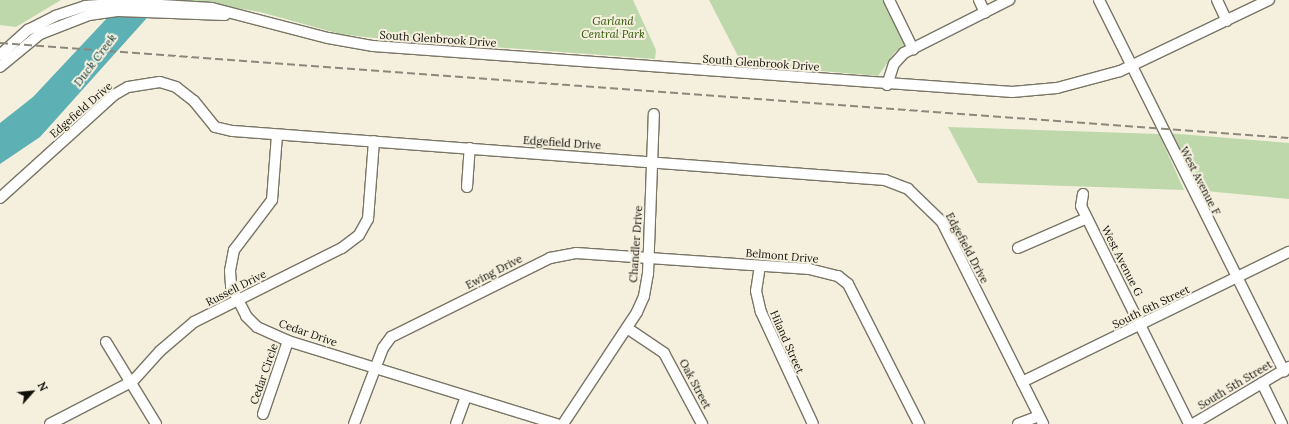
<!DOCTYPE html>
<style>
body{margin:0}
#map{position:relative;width:1289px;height:424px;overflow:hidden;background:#f5f0de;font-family:Lora,serif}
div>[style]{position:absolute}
.green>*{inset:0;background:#bed8ac}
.water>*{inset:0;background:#5db0b4}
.roads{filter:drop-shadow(1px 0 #797565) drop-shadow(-1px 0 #797565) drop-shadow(0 1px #797565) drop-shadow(0 -1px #797565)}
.minor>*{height:10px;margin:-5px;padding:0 5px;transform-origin:5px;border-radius:5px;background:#fff}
.rail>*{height:2px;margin-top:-1px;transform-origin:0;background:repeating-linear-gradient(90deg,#8b887b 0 8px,transparent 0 12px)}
span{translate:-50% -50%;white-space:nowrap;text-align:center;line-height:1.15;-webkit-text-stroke:4px #f5f0de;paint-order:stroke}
.park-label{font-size:11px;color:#2d5302;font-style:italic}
.street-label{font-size:11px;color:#110f09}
.water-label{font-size:12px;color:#0f383a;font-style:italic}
.north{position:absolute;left:12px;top:372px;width:40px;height:40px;-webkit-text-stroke:3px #f5f0de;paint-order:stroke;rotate:63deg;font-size:11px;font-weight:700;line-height:16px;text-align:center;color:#110f09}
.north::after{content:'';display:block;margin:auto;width:14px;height:18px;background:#110f09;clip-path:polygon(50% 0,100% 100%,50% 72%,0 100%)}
</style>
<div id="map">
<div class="green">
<div style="clip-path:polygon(0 0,61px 0,16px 27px,0 25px)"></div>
<div style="clip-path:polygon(185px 0,633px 0,656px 50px,655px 59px,374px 38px,340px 34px,260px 12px)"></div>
<div style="clip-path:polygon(709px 0,895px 0,914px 39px,895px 52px,878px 76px,742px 64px)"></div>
<div style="clip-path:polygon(948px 127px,1159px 134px,1184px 190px,978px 183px)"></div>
<div style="clip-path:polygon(1167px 133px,1289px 143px,1289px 199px,1195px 190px)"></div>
</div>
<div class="water">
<div style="clip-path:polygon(124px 0,163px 0,40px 137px,0 164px,0 123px,33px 97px)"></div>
</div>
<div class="roads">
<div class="minor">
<div style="left:889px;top:0;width:55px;rotate:63.9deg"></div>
<div style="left:979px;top:0;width:14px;rotate:65deg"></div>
<div style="left:1099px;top:0;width:415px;rotate:63.5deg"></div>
<div style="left:1217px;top:0;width:23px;rotate:65deg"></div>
<div style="left:0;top:55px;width:38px;rotate:-42deg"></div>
<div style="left:28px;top:30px;width:30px;rotate:-27deg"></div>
<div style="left:55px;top:16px;width:32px;rotate:-18deg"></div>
<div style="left:85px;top:6px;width:42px;rotate:-4.1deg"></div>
<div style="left:127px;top:3px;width:85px;rotate:3.4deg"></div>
<div style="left:212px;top:8px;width:120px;rotate:14.5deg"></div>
<div style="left:328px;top:38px;width:46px;rotate:10.1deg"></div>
<div style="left:373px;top:46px;width:641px;rotate:4.12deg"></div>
<div style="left:1012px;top:92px;width:45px;rotate:-5.1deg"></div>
<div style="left:1057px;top:88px;width:65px;rotate:-15.1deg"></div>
<div style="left:1120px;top:71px;width:165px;rotate:-25.5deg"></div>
<div style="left:0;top:67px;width:52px;rotate:-39.5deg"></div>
<div style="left:40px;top:34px;width:53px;rotate:-21.2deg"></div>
<div style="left:89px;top:15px;width:30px;rotate:-8deg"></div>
<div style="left:119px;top:11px;width:106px;rotate:2.2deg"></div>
<div style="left:887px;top:85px;width:22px;rotate:-72deg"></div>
<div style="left:894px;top:64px;width:15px;rotate:-48deg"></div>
<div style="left:904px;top:53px;width:118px;rotate:-26.8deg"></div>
<div style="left:277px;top:135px;width:65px;rotate:94.4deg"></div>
<div style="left:272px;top:200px;width:63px;rotate:127.2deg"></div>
<div style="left:234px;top:250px;width:21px;rotate:101deg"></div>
<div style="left:230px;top:271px;width:15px;rotate:86deg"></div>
<div style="left:231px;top:286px;width:34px;rotate:63deg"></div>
<div style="left:246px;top:316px;width:16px;rotate:45deg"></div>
<div style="left:257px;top:327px;width:34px;rotate:24deg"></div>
<div style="left:288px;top:341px;width:281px;rotate:17.2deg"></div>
<div style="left:467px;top:187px;width:39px;rotate:-86deg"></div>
<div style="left:1083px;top:194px;width:12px;rotate:99deg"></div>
<div style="left:1081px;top:206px;width:243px;rotate:63.6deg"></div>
<div style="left:0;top:198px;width:154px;rotate:-42.1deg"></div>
<div style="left:114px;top:95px;width:16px;rotate:-30deg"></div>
<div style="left:128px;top:87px;width:32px;rotate:-9deg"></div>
<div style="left:160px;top:82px;width:17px;rotate:17deg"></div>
<div style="left:176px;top:87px;width:23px;rotate:38deg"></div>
<div style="left:194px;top:101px;width:33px;rotate:51deg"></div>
<div style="left:215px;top:127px;width:18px;rotate:13deg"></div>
<div style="left:233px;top:131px;width:654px;rotate:4.3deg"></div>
<div style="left:885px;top:180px;width:25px;rotate:21deg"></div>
<div style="left:908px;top:189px;width:47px;rotate:44.1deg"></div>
<div style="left:942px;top:222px;width:226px;rotate:63.4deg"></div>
<div style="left:1018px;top:248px;width:75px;rotate:-23.5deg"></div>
<div style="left:760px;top:266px;width:25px;rotate:99deg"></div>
<div style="left:756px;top:291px;width:22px;rotate:77deg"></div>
<div style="left:761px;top:312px;width:123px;rotate:65.1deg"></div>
<div style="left:627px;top:328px;width:45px;rotate:34deg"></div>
<div style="left:664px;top:353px;width:81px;rotate:61.8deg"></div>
<div style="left:106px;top:342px;width:96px;rotate:58.6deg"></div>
<div style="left:1022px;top:382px;width:297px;rotate:-26deg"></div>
<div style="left:1262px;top:383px;width:46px;rotate:64deg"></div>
<div style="left:263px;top:414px;width:77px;rotate:-71.1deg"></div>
<div style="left:50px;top:424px;width:93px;rotate:-27.4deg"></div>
<div style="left:133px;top:381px;width:40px;rotate:-48deg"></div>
<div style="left:160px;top:351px;width:45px;rotate:-40.5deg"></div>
<div style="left:194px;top:322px;width:165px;rotate:-26.6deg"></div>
<div style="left:342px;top:248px;width:21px;rotate:-37deg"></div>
<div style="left:359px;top:235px;width:18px;rotate:-61deg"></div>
<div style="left:368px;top:219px;width:78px;rotate:-85.6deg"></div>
<div style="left:354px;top:424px;width:81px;rotate:-69.1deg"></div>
<div style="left:383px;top:348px;width:14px;rotate:-54deg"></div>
<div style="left:391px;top:337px;width:178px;rotate:-26.4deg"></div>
<div style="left:550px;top:258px;width:26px;rotate:-11deg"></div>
<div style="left:576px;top:253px;width:234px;rotate:3.9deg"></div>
<div style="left:809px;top:269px;width:30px;rotate:14deg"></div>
<div style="left:838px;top:276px;width:13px;rotate:39deg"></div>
<div style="left:848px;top:284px;width:157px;rotate:63.1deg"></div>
<div style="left:456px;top:424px;width:29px;rotate:-70deg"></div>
<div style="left:563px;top:424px;width:134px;rotate:-56.5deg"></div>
<div style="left:637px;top:312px;width:17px;rotate:-66deg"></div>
<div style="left:644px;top:296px;width:22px;rotate:-80deg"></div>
<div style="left:648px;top:274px;width:160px;rotate:-87.9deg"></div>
<div style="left:1018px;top:424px;width:22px;rotate:-21deg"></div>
<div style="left:1193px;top:424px;width:112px;rotate:-30.7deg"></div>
</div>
</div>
<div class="rail">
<div style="left:0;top:43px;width:1292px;rotate:4.22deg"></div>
</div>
<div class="park-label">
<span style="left:613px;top:28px">Garland<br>Central Park</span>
</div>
<div class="street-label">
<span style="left:438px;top:39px;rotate:4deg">South Glenbrook Drive</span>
<span style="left:761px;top:63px;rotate:4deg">South Glenbrook Drive</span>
<span style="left:81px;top:110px;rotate:-41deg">Edgefield Drive</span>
<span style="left:562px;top:143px;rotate:4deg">Edgefield Drive</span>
<span style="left:1200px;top:181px;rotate:63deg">West Avenue F</span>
<span style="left:636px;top:244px;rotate:-86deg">Chandler Drive</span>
<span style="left:967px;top:248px;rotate:62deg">Edgefield Drive</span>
<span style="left:782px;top:256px;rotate:5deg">Belmont Drive</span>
<span style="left:1122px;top:261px;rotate:63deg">West Avenue G</span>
<span style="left:494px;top:272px;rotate:-27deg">Ewing Drive</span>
<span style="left:236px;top:288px;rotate:-27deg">Russell Drive</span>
<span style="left:1151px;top:307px;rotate:-26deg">South 6th Street</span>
<span style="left:308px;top:333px;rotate:19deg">Cedar Drive</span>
<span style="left:787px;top:342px;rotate:66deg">Hiland Street</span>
<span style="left:264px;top:374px;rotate:-71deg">Cedar Circle</span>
<span style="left:695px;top:384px;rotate:62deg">Oak Street</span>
<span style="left:1235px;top:385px;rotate:-31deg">South 5th Street</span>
</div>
<div class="water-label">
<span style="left:95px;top:60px;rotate:-53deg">Duck Creek</span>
</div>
<div class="north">N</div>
</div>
